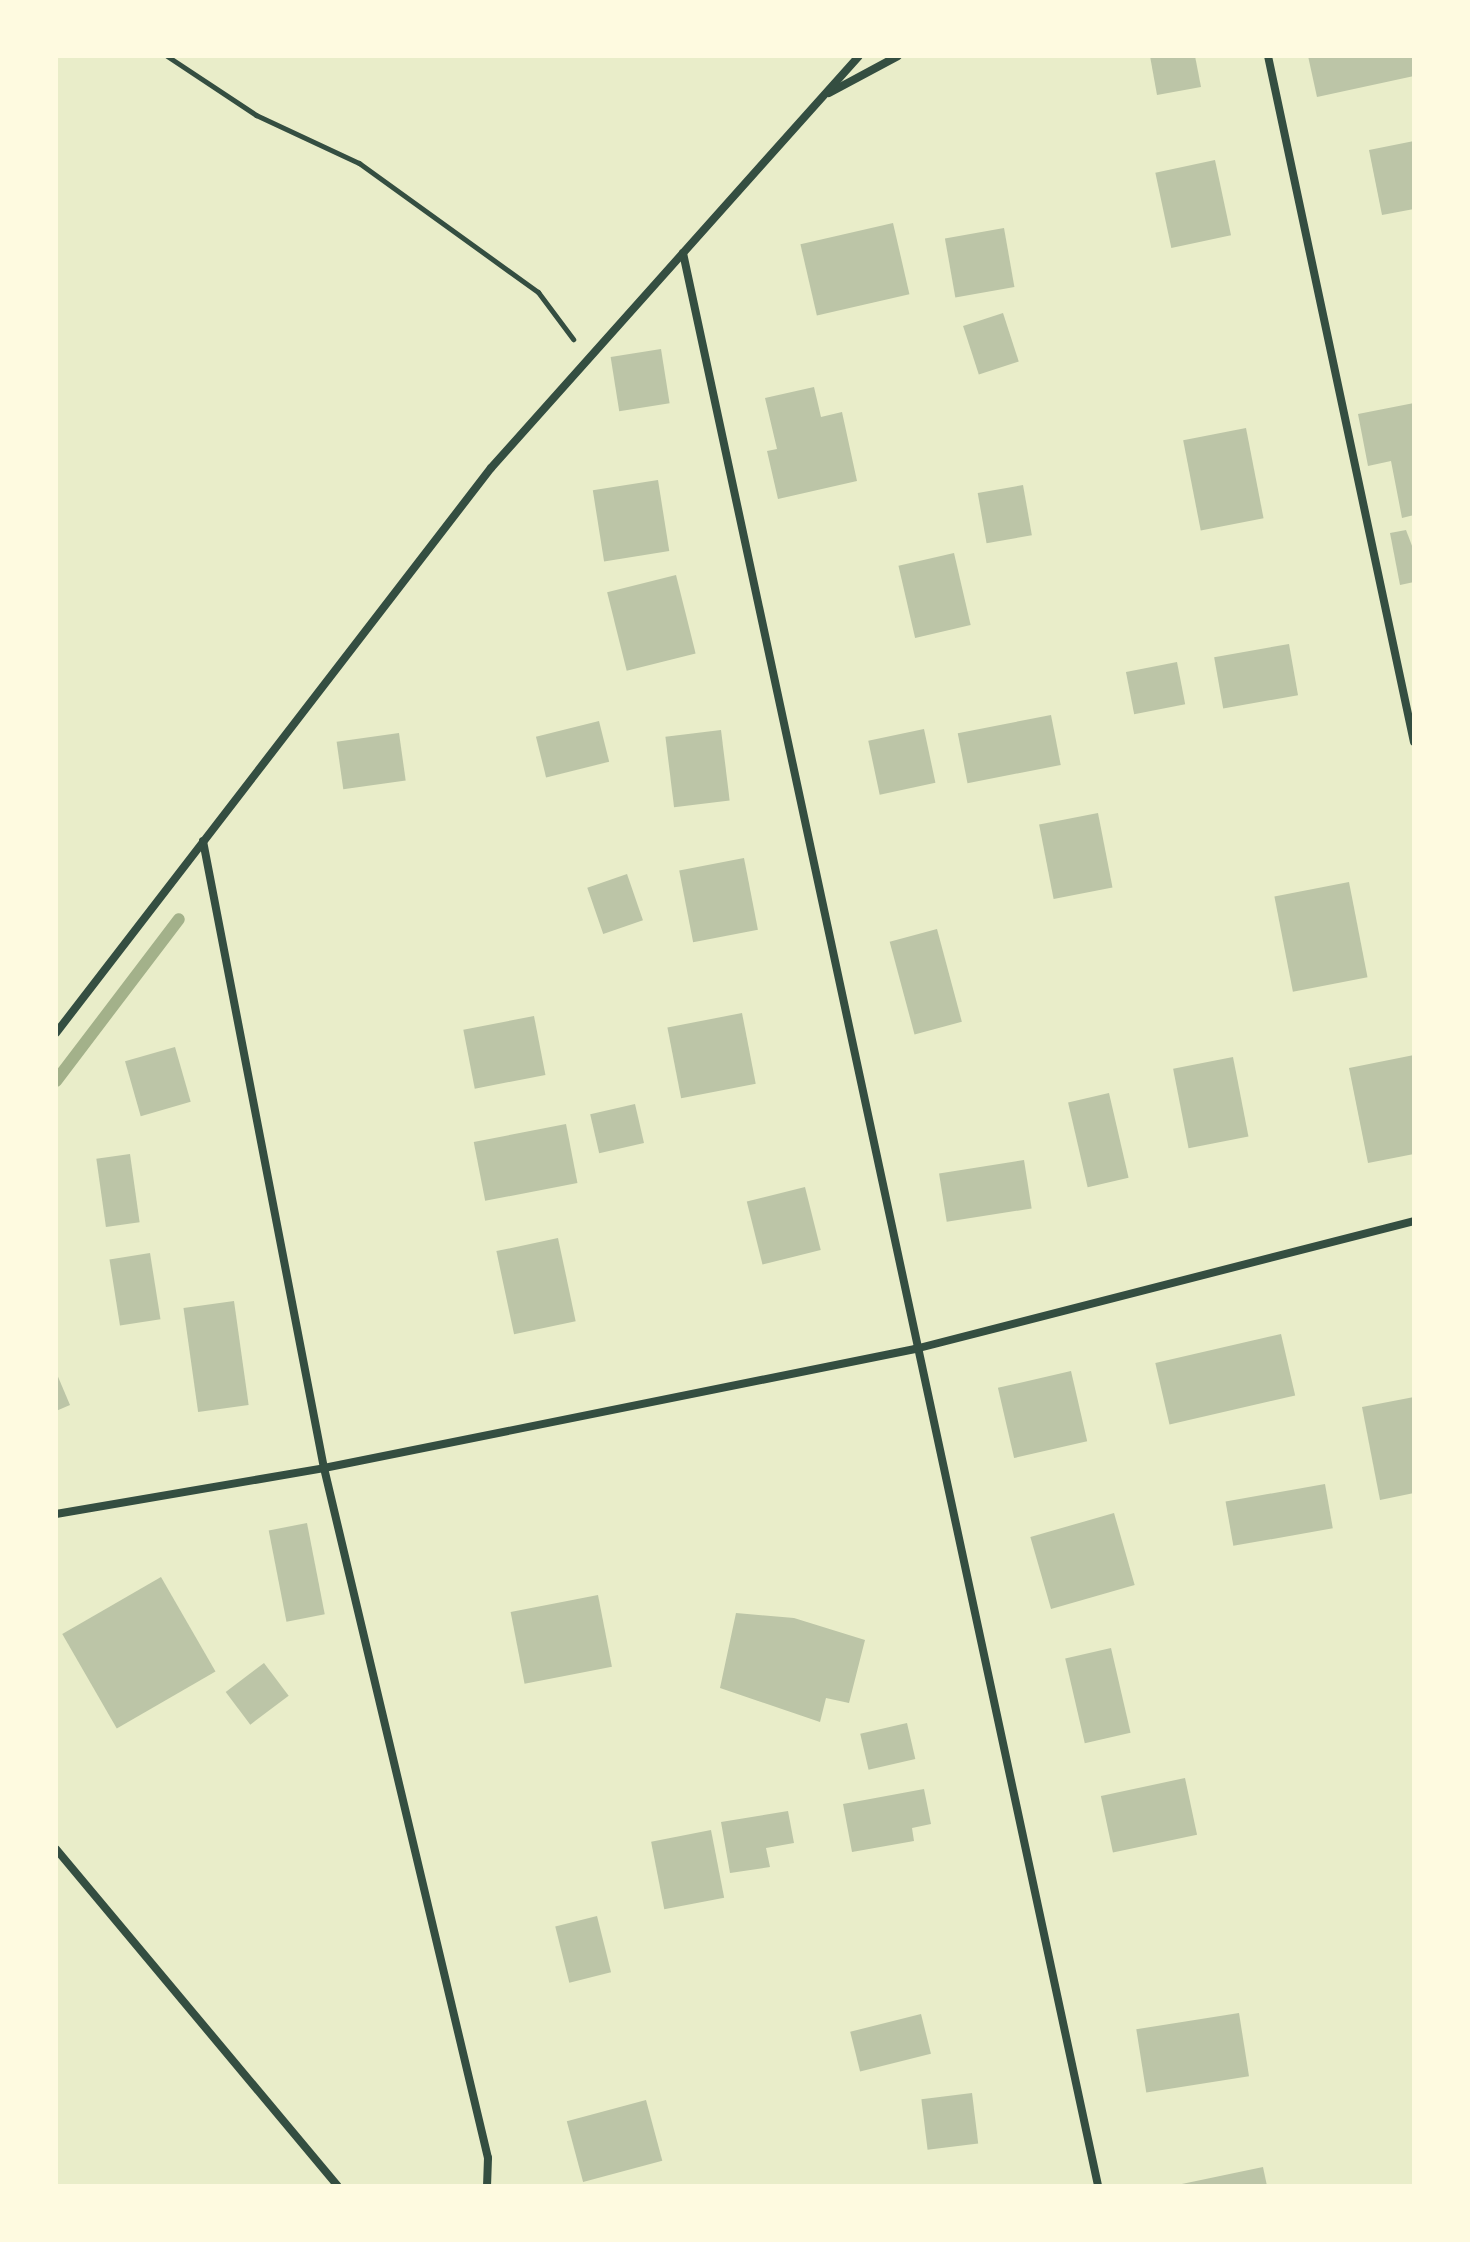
<!DOCTYPE html>
<style>
body{margin:0}
#map{position:relative;width:1470px;height:2242px;overflow:hidden;background:#e9edc9;font-family:Arial,sans-serif}
div>[style]{position:absolute}
.stream>*{height:12px;margin:-6px;padding:0 6px;transform-origin:6px;border-radius:6px;background:#a3b18a}
.building>*{inset:0;background:#bcc5a7;transform-origin:0 0}
.path>*{height:5px;margin:-2.5px;padding:0 2.5px;transform-origin:2.5px;border-radius:2.5px;background:#344e41}
.minor>*{height:8px;margin:-4px;padding:0 4px;transform-origin:4px;border-radius:4px;background:#344e41}
span{translate:-50% -50%;white-space:nowrap;text-align:center;line-height:1.15;-webkit-text-stroke:8px #fefae0;paint-order:stroke}
.frame{position:absolute;inset:0;border:58px solid #fefae0;pointer-events:none}
</style>
<div id="map">
<div class="stream">
<div style="left:56px;top:1081px;width:203px;rotate:-52.8deg"></div>
</div>
<div class="building">
<div style="clip-path:polygon(1150px 56px,1195px 56px,1201px 87px,1157px 95px)"></div>
<div style="clip-path:polygon(1308px 56px,1414px 56px,1414px 76px,1317px 97px)"></div>
<div style="clip-path:polygon(1414px 141px,1414px 209px,1382px 215px,1369px 150px)"></div>
<div style="left:1215px;top:160px;width:77px;height:61px;rotate:78deg"></div>
<div style="left:893px;top:223px;width:73px;height:95px;rotate:77deg"></div>
<div style="left:1004px;top:228px;width:60px;height:60px;rotate:80deg"></div>
<div style="left:1003px;top:313px;width:51px;height:42px;rotate:72deg"></div>
<div style="left:661px;top:349px;width:55px;height:51px;rotate:81deg"></div>
<div style="clip-path:polygon(814px 387px,821px 417px,842px 412px,857px 481px,778px 499px,767px 451px,777px 449px,765px 398px)"></div>
<div style="clip-path:polygon(1414px 403px,1414px 515px,1402px 518px,1391px 461px,1368px 466px,1358px 414px)"></div>
<div style="left:1246px;top:428px;width:92px;height:64px;rotate:79deg"></div>
<div style="left:658px;top:480px;width:72px;height:66px;rotate:81deg"></div>
<div style="left:1023px;top:485px;width:51px;height:46px;rotate:80deg"></div>
<div style="clip-path:polygon(1406px 530px,1414px 551px,1414px 582px,1400px 585px,1390px 533px)"></div>
<div style="left:954px;top:553px;width:74px;height:57px;rotate:77deg"></div>
<div style="left:676px;top:575px;width:81px;height:71px;rotate:76deg"></div>
<div style="left:1289px;top:644px;width:52px;height:76px;rotate:80deg"></div>
<div style="left:1177px;top:662px;width:43px;height:52px;rotate:79deg"></div>
<div style="left:1051px;top:715px;width:51px;height:95px;rotate:79deg"></div>
<div style="left:599px;top:721px;width:42px;height:65px;rotate:76deg"></div>
<div style="left:924px;top:729px;width:55px;height:57px;rotate:78deg"></div>
<div style="left:721px;top:730px;width:71px;height:56px;rotate:83deg"></div>
<div style="left:399px;top:733px;width:48px;height:63px;rotate:82deg"></div>
<div style="left:1098px;top:813px;width:76px;height:60px;rotate:79deg"></div>
<div style="left:744px;top:858px;width:73px;height:66px;rotate:79deg"></div>
<div style="left:627px;top:874px;width:49px;height:42px;rotate:71deg"></div>
<div style="left:1349px;top:882px;width:97px;height:76px;rotate:79deg"></div>
<div style="left:937px;top:929px;width:96px;height:49px;rotate:75deg"></div>
<div style="left:742px;top:1013px;width:72px;height:76px;rotate:79deg"></div>
<div style="left:534px;top:1016px;width:60px;height:72px;rotate:79deg"></div>
<div style="left:175px;top:1047px;width:57px;height:52px;rotate:74deg"></div>
<div style="clip-path:polygon(1414px 1055px,1414px 1154px,1368px 1163px,1349px 1068px)"></div>
<div style="left:1233px;top:1057px;width:81px;height:61px;rotate:79deg"></div>
<div style="left:1109px;top:1093px;width:87px;height:42px;rotate:77deg"></div>
<div style="left:635px;top:1104px;width:40px;height:46px;rotate:77deg"></div>
<div style="left:566px;top:1124px;width:60px;height:94px;rotate:79deg"></div>
<div style="left:130px;top:1154px;width:69px;height:34px;rotate:82deg"></div>
<div style="left:1024px;top:1160px;width:49px;height:86px;rotate:81deg"></div>
<div style="left:805px;top:1187px;width:65px;height:60px;rotate:76deg"></div>
<div style="left:558px;top:1238px;width:85px;height:63px;rotate:78deg"></div>
<div style="left:150px;top:1253px;width:67px;height:41px;rotate:81deg"></div>
<div style="left:234px;top:1301px;width:105px;height:51px;rotate:82deg"></div>
<div style="left:1281px;top:1334px;width:63px;height:129px;rotate:77deg"></div>
<div style="left:1071px;top:1371px;width:72px;height:75px;rotate:77deg"></div>
<div style="clip-path:polygon(56px 1372px,70px 1405px,56px 1411px)"></div>
<div style="clip-path:polygon(1414px 1397px,1414px 1493px,1380px 1500px,1362px 1407px)"></div>
<div style="left:1325px;top:1484px;width:45px;height:101px;rotate:80deg"></div>
<div style="left:1114px;top:1513px;width:75px;height:87px;rotate:74deg"></div>
<div style="left:307px;top:1523px;width:93px;height:39px;rotate:79deg"></div>
<div style="left:161px;top:1577px;width:109px;height:114px;rotate:60deg"></div>
<div style="left:598px;top:1595px;width:73px;height:89px;rotate:79deg"></div>
<div style="clip-path:polygon(736px 1613px,794px 1618px,865px 1640px,849px 1703px,826px 1698px,820px 1722px,720px 1688px)"></div>
<div style="left:1111px;top:1648px;width:87px;height:47px;rotate:77deg"></div>
<div style="left:264px;top:1663px;width:41px;height:48px;rotate:53deg"></div>
<div style="left:907px;top:1723px;width:37px;height:48px;rotate:77deg"></div>
<div style="left:1185px;top:1778px;width:58px;height:86px;rotate:78deg"></div>
<div style="clip-path:polygon(924px 1789px,931px 1824px,912px 1828px,914px 1841px,852px 1852px,843px 1804px)"></div>
<div style="clip-path:polygon(788px 1811px,794px 1843px,766px 1848px,770px 1867px,730px 1873px,721px 1822px)"></div>
<div style="left:711px;top:1830px;width:69px;height:61px;rotate:79deg"></div>
<div style="left:597px;top:1916px;width:58px;height:43px;rotate:76deg"></div>
<div style="left:1239px;top:2013px;width:64px;height:104px;rotate:81deg"></div>
<div style="left:921px;top:2014px;width:41px;height:73px;rotate:76deg"></div>
<div style="left:972px;top:2093px;width:51px;height:51px;rotate:83deg"></div>
<div style="left:646px;top:2100px;width:63px;height:82px;rotate:75deg"></div>
<div style="clip-path:polygon(1263px 2167px,1267px 2186px,1177px 2186px,1177px 2185px)"></div>
</div>
<div class="path">
<div style="left:167px;top:56px;width:107px;rotate:33.5deg"></div>
<div style="left:256px;top:115px;width:114px;rotate:25deg"></div>
<div style="left:359px;top:163px;width:221px;rotate:35.8deg"></div>
<div style="left:538px;top:292px;width:59px;rotate:53.3deg"></div>
</div>
<div class="minor">
<div style="left:1268px;top:56px;width:701px;rotate:77.99deg"></div>
<div style="left:829px;top:93px;width:78px;rotate:-28.2deg"></div>
<div style="left:683px;top:253px;width:1977px;rotate:77.88deg"></div>
<div style="left:203px;top:841px;width:639px;rotate:79.08deg"></div>
<div style="left:324px;top:1468px;width:709px;rotate:76.63deg"></div>
<div style="left:488px;top:2158px;width:28px;rotate:92deg"></div>
<div style="left:56px;top:1033px;width:713px;rotate:-52.41deg"></div>
<div style="left:491px;top:468px;width:552px;rotate:-48.23deg"></div>
<div style="left:56px;top:1514px;width:272px;rotate:-9.7deg"></div>
<div style="left:324px;top:1468px;width:603px;rotate:-11.38deg"></div>
<div style="left:915px;top:1349px;width:515px;rotate:-14.39deg"></div>
<div style="left:56px;top:1849px;width:439px;rotate:50.1deg"></div>
</div>
<div class="frame"></div>
</div>
